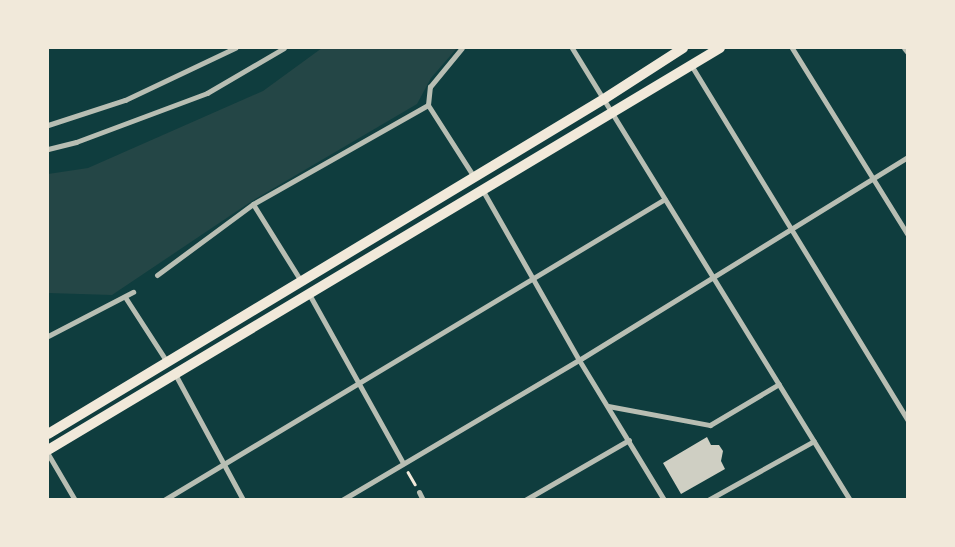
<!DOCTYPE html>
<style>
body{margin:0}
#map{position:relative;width:955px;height:547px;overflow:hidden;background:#0f3d3e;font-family:"DM Sans",sans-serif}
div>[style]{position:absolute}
.green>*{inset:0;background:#244646}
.building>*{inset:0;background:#cfcfc3}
.path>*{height:2.5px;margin:-1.25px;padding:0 1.25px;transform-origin:1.25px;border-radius:1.25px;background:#f1e9da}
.pedestrian>*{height:4.5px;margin:-2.25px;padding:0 2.25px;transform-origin:2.25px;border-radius:2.25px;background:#b8beb3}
.minor>*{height:5px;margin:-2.5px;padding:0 2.5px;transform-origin:2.5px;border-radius:2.5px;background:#b8beb3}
.secondary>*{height:10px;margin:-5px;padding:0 5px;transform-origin:5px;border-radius:5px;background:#f1e9da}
span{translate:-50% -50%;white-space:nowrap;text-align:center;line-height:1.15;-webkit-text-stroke:5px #f1e9da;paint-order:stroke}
.frame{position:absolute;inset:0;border:49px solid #f1e9da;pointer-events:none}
</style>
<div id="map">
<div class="green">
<div style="clip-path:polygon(322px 48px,457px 48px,431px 78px,417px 104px,252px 201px,112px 295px,48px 293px,48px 174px,88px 168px,263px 91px)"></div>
</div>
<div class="building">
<div style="clip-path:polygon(707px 437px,711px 445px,719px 445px,723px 451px,721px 461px,725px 469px,681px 494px,663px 463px)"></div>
</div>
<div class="path">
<div style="left:408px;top:472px;width:14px;rotate:60deg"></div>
</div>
<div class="pedestrian">
<div style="left:428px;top:105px;width:18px;rotate:-84deg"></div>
<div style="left:430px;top:87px;width:50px;rotate:-50.6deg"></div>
</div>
<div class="minor">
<div style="left:572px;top:48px;width:531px;rotate:58.41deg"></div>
<div style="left:792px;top:48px;width:220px;rotate:58.2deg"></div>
<div style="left:904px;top:48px;width:6px;rotate:51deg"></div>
<div style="left:691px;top:65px;width:416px;rotate:58.6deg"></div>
<div style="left:48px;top:125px;width:81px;rotate:-18deg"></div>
<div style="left:125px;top:100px;width:122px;rotate:-25.3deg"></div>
<div style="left:48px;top:149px;width:29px;rotate:-14deg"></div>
<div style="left:76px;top:142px;width:140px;rotate:-20.5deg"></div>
<div style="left:207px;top:93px;width:89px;rotate:-30.3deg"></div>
<div style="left:483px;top:191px;width:194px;rotate:60.4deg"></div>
<div style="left:579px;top:360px;width:164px;rotate:58.7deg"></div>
<div style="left:253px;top:204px;width:91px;rotate:58.1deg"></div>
<div style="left:157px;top:275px;width:119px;rotate:-36.5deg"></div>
<div style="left:253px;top:204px;width:201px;rotate:-29.5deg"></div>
<div style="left:428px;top:105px;width:85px;rotate:57.4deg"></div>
<div style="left:309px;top:294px;width:193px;rotate:60.9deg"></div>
<div style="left:125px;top:297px;width:77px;rotate:57.1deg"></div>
<div style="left:48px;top:336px;width:96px;rotate:-27.4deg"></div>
<div style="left:175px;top:374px;width:143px;rotate:61.6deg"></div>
<div style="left:608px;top:406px;width:104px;rotate:10.6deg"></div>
<div style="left:710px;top:425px;width:80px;rotate:-30.7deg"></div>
<div style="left:48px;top:454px;width:53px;rotate:59.6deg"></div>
<div style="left:419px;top:492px;width:9px;rotate:63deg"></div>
<div style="left:164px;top:500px;width:584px;rotate:-31deg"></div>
<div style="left:342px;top:500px;width:275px;rotate:-30.6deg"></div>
<div style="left:579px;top:360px;width:387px;rotate:-31.7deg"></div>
<div style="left:525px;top:500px;width:120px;rotate:-30deg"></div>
<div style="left:708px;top:500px;width:121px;rotate:-29.1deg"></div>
</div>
<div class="secondary">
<div style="left:48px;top:434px;width:649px;rotate:-31.07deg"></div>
<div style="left:604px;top:99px;width:94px;rotate:-32.8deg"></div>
<div style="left:48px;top:450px;width:783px;rotate:-30.89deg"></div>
</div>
<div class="frame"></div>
</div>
